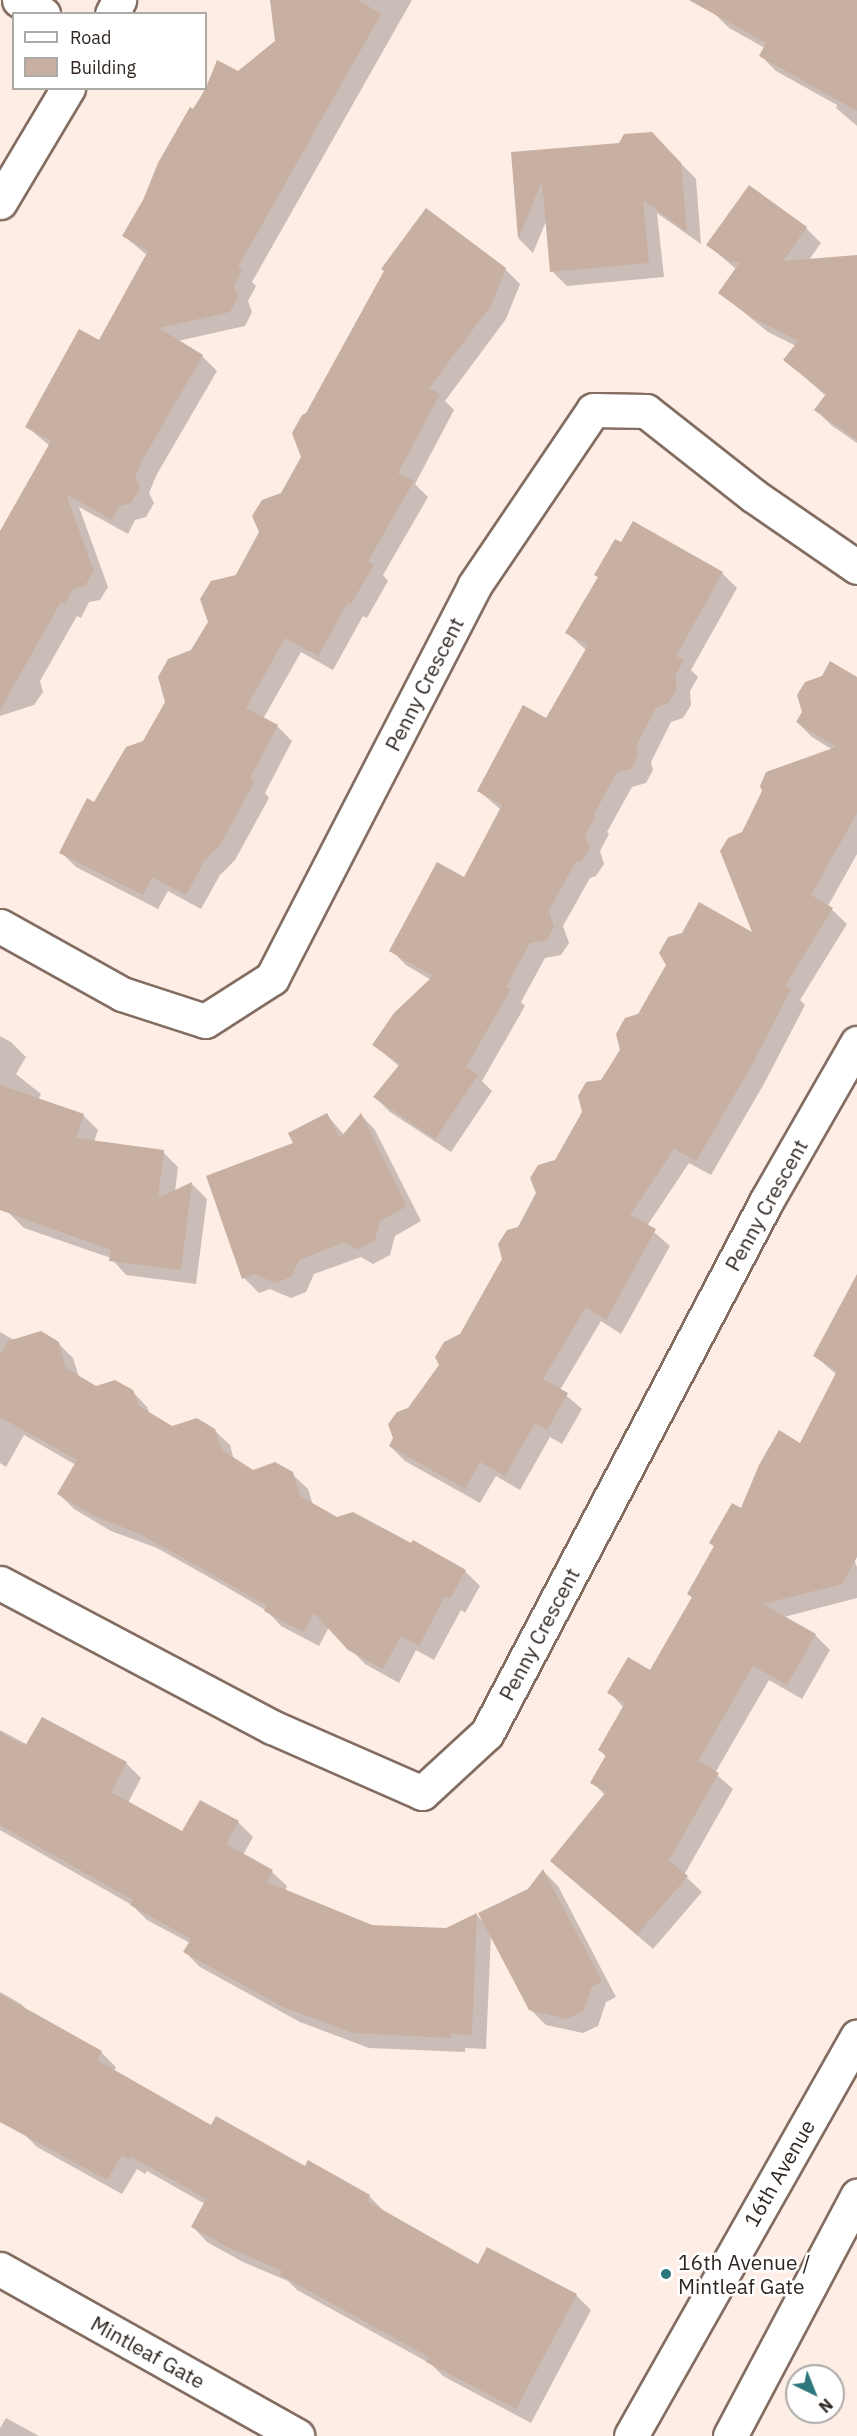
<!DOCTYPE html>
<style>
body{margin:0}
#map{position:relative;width:857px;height:2436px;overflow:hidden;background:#fdede5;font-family:"IBM Plex Sans",sans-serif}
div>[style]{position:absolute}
.shadow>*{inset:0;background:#0003}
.building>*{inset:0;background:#c7afa2}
.roads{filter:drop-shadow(2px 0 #836d61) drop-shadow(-2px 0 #836d61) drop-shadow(0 2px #836d61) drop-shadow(0 -2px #836d61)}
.street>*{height:33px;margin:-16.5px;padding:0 16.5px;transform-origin:16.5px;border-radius:16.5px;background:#fff}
.secondary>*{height:33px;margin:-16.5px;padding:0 16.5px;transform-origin:16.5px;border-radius:16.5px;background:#fff}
.dots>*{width:16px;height:16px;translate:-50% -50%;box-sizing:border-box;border:3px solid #fff;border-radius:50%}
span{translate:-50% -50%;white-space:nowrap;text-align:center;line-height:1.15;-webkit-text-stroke:5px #fff;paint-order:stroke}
.street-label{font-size:21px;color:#302722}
.poi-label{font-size:21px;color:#302722}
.left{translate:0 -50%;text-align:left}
.legend{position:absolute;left:12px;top:12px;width:195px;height:78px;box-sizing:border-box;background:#fff;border:2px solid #aca9a7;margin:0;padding:8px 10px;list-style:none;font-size:18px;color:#302722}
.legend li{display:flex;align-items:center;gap:12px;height:30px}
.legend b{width:30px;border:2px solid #aca9a7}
.north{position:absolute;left:785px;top:2364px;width:60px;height:60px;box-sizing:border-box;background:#fff;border:2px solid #aca9a7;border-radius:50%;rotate:137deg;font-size:16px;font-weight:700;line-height:24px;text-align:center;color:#302722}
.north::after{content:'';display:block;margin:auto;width:21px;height:27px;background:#2d767c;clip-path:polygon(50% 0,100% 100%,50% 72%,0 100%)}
</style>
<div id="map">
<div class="shadow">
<div style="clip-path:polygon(270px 0,412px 0,252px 282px,256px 286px,248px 301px,252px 312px,245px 326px,178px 341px,202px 356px,217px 371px,157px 474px,149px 493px,154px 503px,146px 517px,135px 520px,128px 534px,79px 507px,108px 587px,100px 600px,89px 602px,81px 618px,77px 616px,40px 681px,43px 692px,34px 705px,0 716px,0 534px,50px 446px,27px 427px,100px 342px,148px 256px,124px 236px,194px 111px,218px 62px,239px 72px,277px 42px)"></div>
<div style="clip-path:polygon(710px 0,857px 0,857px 126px,836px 108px,837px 105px,776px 71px,761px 56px,765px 48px,729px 28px,713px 12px)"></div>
<div style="clip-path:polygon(667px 149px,696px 179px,701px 244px,657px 213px,664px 277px,567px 286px,552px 271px,547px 219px,533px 253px,519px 239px,513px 153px)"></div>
<div style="clip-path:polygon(749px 187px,806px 228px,821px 243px,809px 260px,857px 259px,857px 443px,831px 425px,816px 410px,826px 396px,785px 360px,796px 346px,768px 332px,720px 293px,736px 269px,708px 245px)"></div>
<div style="clip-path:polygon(505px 269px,520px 284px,506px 319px,445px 401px,454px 410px,415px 484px,428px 497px,383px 575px,388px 581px,367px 618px,363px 616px,333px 670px,301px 652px,263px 719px,277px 726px,292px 741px,265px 793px,269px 798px,235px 860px,220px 875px,201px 909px,168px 891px,158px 909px,76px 867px,61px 852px,95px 804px,144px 743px,192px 652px,282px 494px)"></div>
<div style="clip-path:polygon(722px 573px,737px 588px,691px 670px,698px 677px,690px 691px,691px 705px,683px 718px,671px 722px,651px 762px,653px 770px,646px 783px,632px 787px,607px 832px,609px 834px,600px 851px,604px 864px,596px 876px,590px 878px,563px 926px,569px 943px,561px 955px,545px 958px,521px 1002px,525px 1006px,482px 1081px,492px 1091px,451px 1152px,390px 1112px,375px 1097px,400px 1067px,374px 1045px,431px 980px,406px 965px,391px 950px,464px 879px,501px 810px,479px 791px,547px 720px,586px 650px,567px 633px,599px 578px,596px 575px)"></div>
<div style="clip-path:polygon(857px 678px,857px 854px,828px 906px,847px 924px,800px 1000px,805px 1005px,765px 1082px,711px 1175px,689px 1163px,647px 1226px,670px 1246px,621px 1334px,601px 1321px,560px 1390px,582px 1409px,562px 1444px,550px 1437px,520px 1490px,496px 1476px,480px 1503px,405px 1461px,390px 1446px,409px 1409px,461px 1336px,639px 1015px,754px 936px,743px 833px,833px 750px,812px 737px,797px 722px)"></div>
<div style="clip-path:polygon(0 1036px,11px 1042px,26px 1057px,16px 1074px,41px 1094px,38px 1100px,83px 1115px,98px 1130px,94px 1142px,163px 1152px,178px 1167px,175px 1192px,192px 1184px,207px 1199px,196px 1284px,126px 1275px,111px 1258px,24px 1228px,9px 1213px,0 1173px)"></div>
<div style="clip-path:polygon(327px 1115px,344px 1135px,361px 1115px,375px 1130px,421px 1221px,395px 1236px,390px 1255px,373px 1264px,361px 1257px,314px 1274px,306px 1292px,291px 1298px,270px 1289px,259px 1293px,244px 1278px,295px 1144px)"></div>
<div style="clip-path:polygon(857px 1283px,857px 1553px,852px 1554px,857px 1567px,857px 1598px,784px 1617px,815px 1635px,830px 1650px,802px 1699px,769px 1680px,715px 1773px,733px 1789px,684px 1875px,702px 1892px,653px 1949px,552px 1861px,605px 1795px,592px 1782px,606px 1757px,600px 1750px,624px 1708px,609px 1692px,651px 1672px,693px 1598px,688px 1594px,715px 1548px,711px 1543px,800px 1445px,837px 1375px,815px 1356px)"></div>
<div style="clip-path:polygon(0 1332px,14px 1340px,58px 1343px,73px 1358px,79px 1377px,96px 1388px,132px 1391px,147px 1407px,150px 1414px,172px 1427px,214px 1430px,230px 1445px,234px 1460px,252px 1472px,292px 1474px,308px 1489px,313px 1505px,336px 1518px,465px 1571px,480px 1586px,465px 1613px,461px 1610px,434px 1660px,416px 1650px,399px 1683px,365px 1664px,329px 1627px,319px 1646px,281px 1626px,267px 1611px,223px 1585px,157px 1548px,111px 1531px,74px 1509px,59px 1494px,76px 1465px,24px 1435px,6px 1467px,0 1463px)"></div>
<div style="clip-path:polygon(0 1730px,28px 1745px,126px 1763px,141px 1778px,128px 1803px,183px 1833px,238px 1822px,253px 1837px,243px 1855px,272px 1872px,287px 1886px,285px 1891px,371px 1926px,446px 1930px,477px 1915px,485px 1924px,529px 1890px,544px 1872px,558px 1886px,616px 1997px,606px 2002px,598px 2026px,583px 2033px,546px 2025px,530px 2009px,491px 1934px,486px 2049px,465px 2048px,465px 2052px,369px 2048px,300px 2022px,200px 1967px,185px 1952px,190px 1943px,147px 1920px,132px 1905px,0 1830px)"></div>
<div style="clip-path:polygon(0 1992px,21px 2004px,30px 2013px,101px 2052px,116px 2067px,114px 2071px,212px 2127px,369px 2196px,384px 2211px,479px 2266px,576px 2295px,591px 2310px,531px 2423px,443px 2376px,431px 2364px,297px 2290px,288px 2281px,243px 2262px,207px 2242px,193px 2227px,205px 2204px,147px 2171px,145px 2174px,137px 2169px,122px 2194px,37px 2147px,22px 2132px,0 2095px)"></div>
<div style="clip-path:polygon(6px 2418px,39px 2436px,0 2436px,0 2428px)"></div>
</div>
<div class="building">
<div style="clip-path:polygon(270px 0,358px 0,381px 14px,238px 267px,242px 270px,234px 286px,238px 297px,230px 312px,159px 328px,203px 355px,143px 459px,135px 477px,140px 488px,131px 503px,120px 506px,112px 520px,66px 494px,94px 571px,85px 586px,74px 588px,65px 604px,61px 602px,0 710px,0 531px,51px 441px,25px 427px,79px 329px,99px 340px,148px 251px,122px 236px,143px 200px,158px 163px,190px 107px,193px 109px,206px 88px,217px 60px,238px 71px,275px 41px)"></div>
<div style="clip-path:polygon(689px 0,857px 0,857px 111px,759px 56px,766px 43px)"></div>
<div style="clip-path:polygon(652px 132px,681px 163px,687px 232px,643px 200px,649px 263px,550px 272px,542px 181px,518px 239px,511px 152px,619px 143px,624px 134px)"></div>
<div style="clip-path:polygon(749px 185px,807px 227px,783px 261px,857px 255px,857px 440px,814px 410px,826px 394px,783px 360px,798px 341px,751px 317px,718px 293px,740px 262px,730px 262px,706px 245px)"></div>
<div style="clip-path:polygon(426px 208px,506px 268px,492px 304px,429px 388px,440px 394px,398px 473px,414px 481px,368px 561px,374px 565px,351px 604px,348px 602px,318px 656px,285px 638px,246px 708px,278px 725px,250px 778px,255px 781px,220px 845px,205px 860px,186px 895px,152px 877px,143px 895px,59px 853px,87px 798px,94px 802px,126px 747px,143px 741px,165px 702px,158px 677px,168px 659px,191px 650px,208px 622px,200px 599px,211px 581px,236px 575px,259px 532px,252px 516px,262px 500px,281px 493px,301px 457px,292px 433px,302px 415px,306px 413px,384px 271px,381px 269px)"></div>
<div style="clip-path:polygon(633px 521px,723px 572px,676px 656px,684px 660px,675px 676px,677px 689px,668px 703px,656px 708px,636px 746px,638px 755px,631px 769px,617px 772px,593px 816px,595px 817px,585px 835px,590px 849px,581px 861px,575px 863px,549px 910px,554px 927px,546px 941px,530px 943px,506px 987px,511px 989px,466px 1067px,478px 1075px,435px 1139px,373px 1097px,400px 1064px,372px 1045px,394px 1013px,433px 976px,389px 951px,437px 862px,464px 877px,502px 805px,477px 791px,523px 705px,546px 718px,588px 645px,565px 633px,598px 577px,594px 575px,615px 539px,621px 542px)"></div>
<div style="clip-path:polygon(830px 661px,857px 677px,857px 813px,811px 895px,833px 908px,785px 986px,791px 989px,751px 1067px,696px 1161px,674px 1149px,630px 1215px,656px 1229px,606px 1320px,586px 1307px,543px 1379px,568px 1393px,547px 1430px,535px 1423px,505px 1476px,480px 1462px,465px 1489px,389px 1446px,393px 1438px,388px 1424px,397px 1412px,408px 1408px,439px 1365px,435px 1357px,444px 1342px,460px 1334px,502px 1259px,498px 1244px,507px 1230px,518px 1227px,536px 1193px,530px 1178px,538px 1165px,555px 1160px,582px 1112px,578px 1096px,586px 1082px,601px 1080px,620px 1050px,616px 1034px,625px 1018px,638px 1014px,666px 965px,659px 953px,668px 937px,682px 933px,699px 902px,752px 932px,720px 851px,728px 838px,742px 832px,762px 791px,760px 786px,766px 772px,836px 747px,796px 722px,802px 712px,797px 695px,805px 682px,822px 676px)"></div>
<div style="clip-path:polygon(0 1085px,84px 1114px,76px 1138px,164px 1150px,158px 1198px,192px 1182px,181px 1270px,109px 1261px,111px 1250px,0 1210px)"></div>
<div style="clip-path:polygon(327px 1113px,340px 1138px,361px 1113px,407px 1206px,380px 1221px,375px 1240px,357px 1250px,345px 1242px,299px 1260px,291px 1277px,275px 1283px,254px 1274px,242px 1279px,206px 1176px,293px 1143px,288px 1133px)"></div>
<div style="clip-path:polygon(857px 1274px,857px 1557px,842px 1584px,763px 1604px,816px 1634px,787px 1685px,753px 1666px,698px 1761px,719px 1773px,669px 1860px,688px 1876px,637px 1935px,550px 1861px,606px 1792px,590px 1783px,606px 1755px,598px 1750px,625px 1703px,607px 1693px,628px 1657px,650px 1670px,692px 1597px,687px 1594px,714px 1546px,709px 1543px,732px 1503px,741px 1508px,759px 1465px,779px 1430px,800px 1443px,837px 1371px,813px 1356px)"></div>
<div style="clip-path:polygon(41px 1331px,59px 1342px,66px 1368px,96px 1386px,115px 1380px,133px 1390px,139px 1406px,172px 1426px,197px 1418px,215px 1429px,222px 1450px,253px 1470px,275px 1462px,293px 1472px,300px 1496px,337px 1517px,353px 1512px,411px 1543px,413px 1540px,466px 1570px,450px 1599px,445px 1596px,419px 1646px,401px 1636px,383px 1669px,348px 1650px,314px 1613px,303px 1632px,264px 1611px,267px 1606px,206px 1571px,140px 1534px,94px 1516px,57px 1494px,77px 1460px,0 1417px,0 1355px,8px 1341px)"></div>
<div style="clip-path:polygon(42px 1717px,127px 1762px,111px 1792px,182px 1831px,200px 1800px,239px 1821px,226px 1844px,273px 1870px,267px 1882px,372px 1925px,446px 1928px,477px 1913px,472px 2035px,451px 2034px,451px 2038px,353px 2033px,283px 2007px,183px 1952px,191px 1939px,130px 1905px,133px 1900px,0 1825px,0 1732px,25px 1746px)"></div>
<div style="clip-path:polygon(543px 1869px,602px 1981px,592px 1987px,583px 2011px,567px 2019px,529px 2010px,478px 1913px,528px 1889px)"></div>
<div style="clip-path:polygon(0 1994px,102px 2051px,97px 2060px,211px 2125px,216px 2116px,305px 2166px,308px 2160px,370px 2195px,367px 2201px,478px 2264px,487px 2247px,577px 2294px,516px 2409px,426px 2362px,429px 2357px,280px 2275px,282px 2271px,227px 2247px,191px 2227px,206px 2199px,132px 2157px,130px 2160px,122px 2155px,107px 2180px,0 2122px)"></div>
</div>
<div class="roads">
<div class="street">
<div style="left:19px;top:0;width:28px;rotate:30deg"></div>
<div style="left:0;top:926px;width:140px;rotate:29.1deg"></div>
<div style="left:122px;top:994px;width:87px;rotate:18deg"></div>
<div style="left:205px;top:1021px;width:80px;rotate:-32.7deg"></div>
<div style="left:272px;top:978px;width:441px;rotate:-62.7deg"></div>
<div style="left:474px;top:586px;width:212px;rotate:-55.9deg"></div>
<div style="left:593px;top:410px;width:53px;rotate:1.1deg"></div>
<div style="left:646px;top:411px;width:137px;rotate:38.2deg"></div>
<div style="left:754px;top:496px;width:125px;rotate:34.6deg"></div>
<div style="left:0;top:1583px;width:308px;rotate:27.9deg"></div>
<div style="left:272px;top:1727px;width:164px;rotate:23.7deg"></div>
<div style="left:422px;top:1793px;width:88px;rotate:-42.7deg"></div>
<div style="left:487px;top:1733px;width:602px;rotate:-62.29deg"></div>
<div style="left:767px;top:1200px;width:181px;rotate:-60.2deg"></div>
</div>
<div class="secondary">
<div style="left:112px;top:14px;width:16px;rotate:-63deg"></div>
<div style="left:0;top:202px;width:133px;rotate:-59.2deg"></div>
<div style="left:0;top:2269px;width:341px;rotate:29.3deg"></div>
<div style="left:631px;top:2436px;width:459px;rotate:-60.5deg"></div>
<div style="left:730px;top:2436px;width:272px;rotate:-62.1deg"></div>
</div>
</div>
<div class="dots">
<div style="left:666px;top:2274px;background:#2d767c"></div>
</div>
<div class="street-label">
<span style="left:424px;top:684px;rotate:-63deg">Penny Crescent</span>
<span style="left:766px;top:1205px;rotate:-61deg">Penny Crescent</span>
<span style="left:539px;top:1634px;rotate:-62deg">Penny Crescent</span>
<span style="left:779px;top:2173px;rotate:-60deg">16th Avenue</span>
<span style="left:148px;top:2352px;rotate:29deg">Mintleaf Gate</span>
</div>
<div class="poi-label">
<span class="left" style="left:678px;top:2274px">16th Avenue /<br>Mintleaf Gate</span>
</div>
<ul class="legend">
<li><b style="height:8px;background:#fff"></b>Road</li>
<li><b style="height:16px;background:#c7afa2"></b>Building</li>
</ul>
<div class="north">N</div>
</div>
